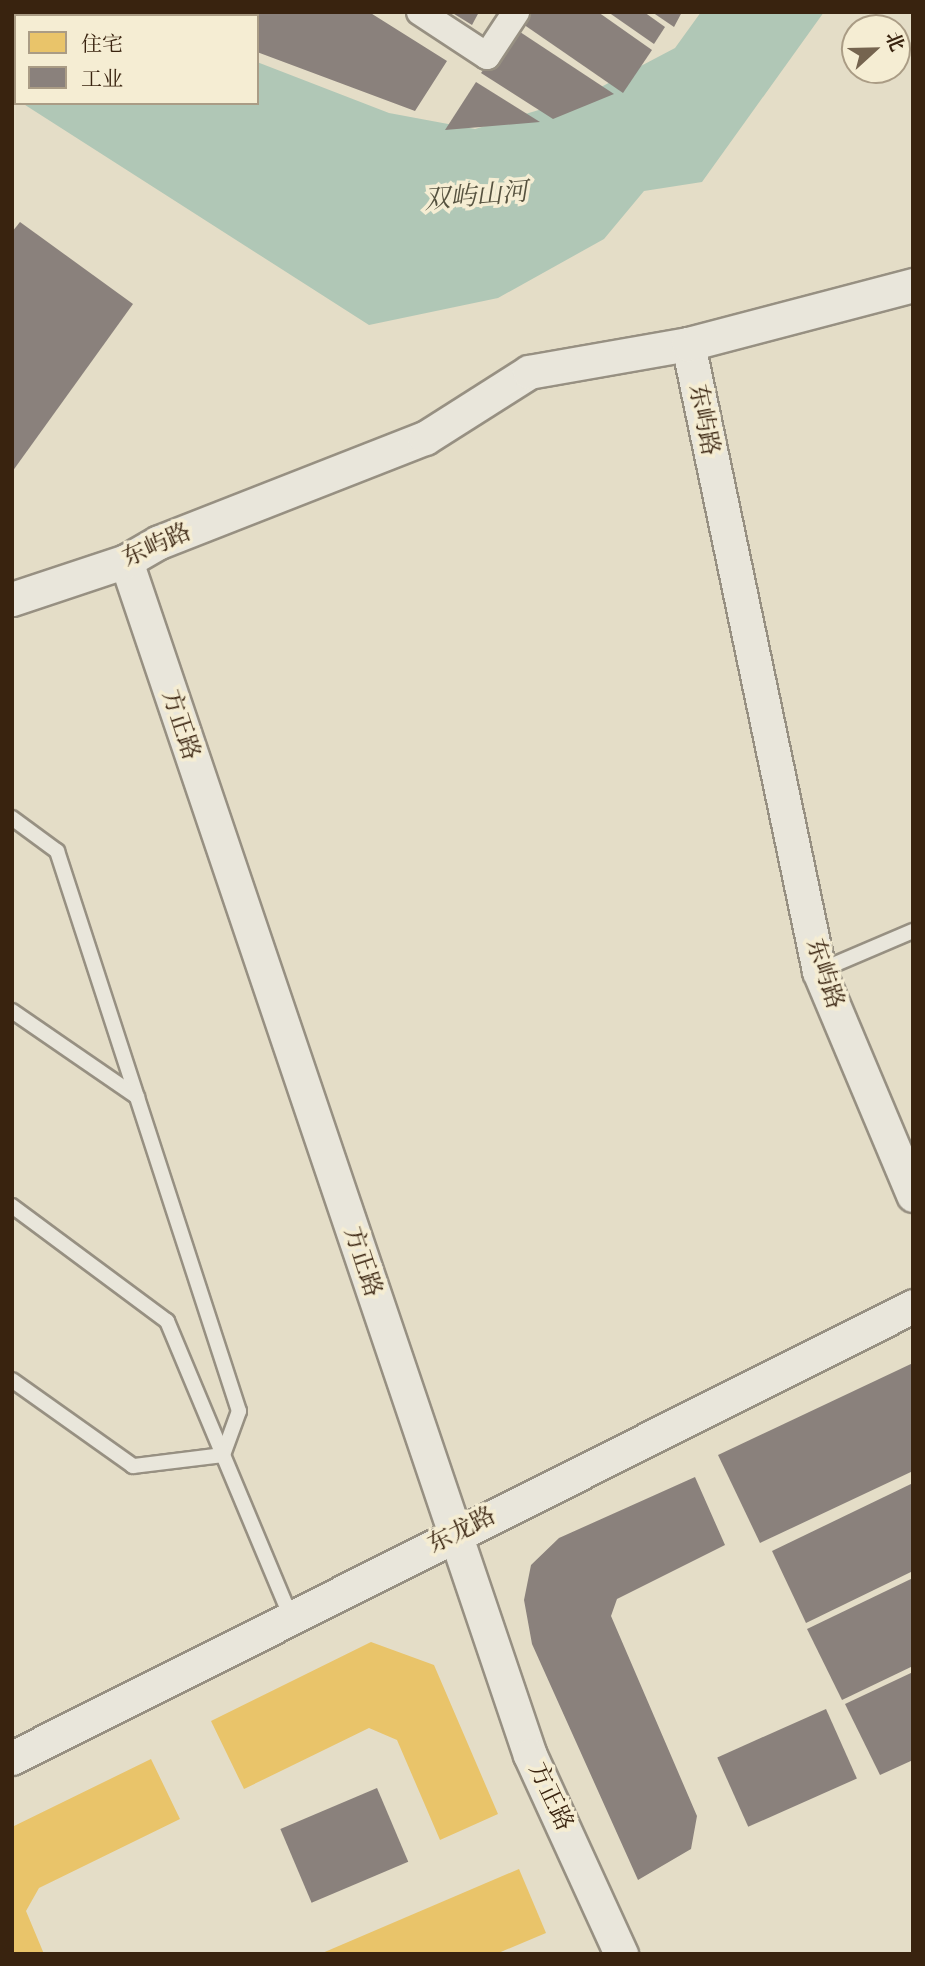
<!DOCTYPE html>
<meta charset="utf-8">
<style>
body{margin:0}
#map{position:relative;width:925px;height:1966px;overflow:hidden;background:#e4ddc7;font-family:"IM FELL English","Noto Serif SC",serif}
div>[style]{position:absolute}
.water>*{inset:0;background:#b0c7b6}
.homes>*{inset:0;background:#e9c46a}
.industry>*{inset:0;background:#8a817c;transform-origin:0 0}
.roads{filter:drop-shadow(2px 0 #979082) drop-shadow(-2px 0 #979082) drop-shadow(0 2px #979082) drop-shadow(0 -2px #979082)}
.service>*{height:14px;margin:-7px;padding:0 7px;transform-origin:7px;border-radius:7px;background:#e9e6db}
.minor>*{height:26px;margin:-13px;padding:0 13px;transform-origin:13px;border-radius:13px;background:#e9e6db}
.tertiary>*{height:33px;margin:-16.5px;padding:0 16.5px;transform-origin:16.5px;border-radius:16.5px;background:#e9e6db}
span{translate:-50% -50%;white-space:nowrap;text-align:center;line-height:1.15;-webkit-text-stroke:7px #f5edd3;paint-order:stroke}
.street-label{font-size:24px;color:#39230f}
.water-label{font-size:26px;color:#56523f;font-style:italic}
.frame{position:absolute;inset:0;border:14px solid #39230f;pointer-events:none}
.legend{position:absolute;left:14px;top:14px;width:245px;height:91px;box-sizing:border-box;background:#f5edd3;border:2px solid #aa9c85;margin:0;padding:9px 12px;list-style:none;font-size:21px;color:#39230f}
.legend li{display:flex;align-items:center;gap:14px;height:35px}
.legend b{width:35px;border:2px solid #aa9c85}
.north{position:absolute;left:841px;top:14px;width:70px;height:70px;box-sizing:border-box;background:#f5edd3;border:2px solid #aa9c85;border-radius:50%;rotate:68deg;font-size:19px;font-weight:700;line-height:28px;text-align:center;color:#39230f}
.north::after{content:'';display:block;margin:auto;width:24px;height:32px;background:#75644f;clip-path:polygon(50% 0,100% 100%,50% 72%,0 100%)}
</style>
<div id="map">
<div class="water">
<div style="clip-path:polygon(12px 12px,130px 12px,139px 16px,16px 16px,16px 99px)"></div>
<div style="clip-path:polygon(701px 12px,824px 12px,702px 182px,644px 191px,604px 239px,498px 298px,369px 325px,22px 103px,257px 103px,257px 62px,389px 113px,475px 129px,582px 97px,675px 48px)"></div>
</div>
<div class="homes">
<div style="clip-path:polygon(371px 1642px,434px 1665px,498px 1814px,440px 1840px,397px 1740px,369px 1728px,244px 1789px,211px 1721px)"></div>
<div style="clip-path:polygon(151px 1759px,180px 1819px,39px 1888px,26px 1911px,44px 1954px,12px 1954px,12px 1827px)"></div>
<div style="clip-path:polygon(519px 1869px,546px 1933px,496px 1954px,320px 1954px)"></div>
</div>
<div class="industry">
<div style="clip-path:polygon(153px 12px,369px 12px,447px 61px,415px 111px,257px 52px,257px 16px)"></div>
<div style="clip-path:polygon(451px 12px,479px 12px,472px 25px)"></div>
<div style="clip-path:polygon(526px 12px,598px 12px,652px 50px,623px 93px,520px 22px)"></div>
<div style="clip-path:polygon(608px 12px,644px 12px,665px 27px,654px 44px)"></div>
<div style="clip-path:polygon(652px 12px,682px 12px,674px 27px)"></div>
<div style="clip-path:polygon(514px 28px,614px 94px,553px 119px,481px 73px)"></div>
<div style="clip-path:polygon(476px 82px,540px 122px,445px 130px)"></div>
<div style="clip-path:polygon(20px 222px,133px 304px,12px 472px,12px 232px)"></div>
<div style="clip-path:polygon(913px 1363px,913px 1471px,760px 1543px,718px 1455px)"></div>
<div style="clip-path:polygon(695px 1477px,725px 1545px,617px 1599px,611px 1616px,697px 1816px,691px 1849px,638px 1880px,532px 1644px,524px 1600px,531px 1565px,559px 1538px)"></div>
<div style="clip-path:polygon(913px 1483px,913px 1571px,806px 1623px,772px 1551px)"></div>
<div style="clip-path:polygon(913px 1578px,913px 1666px,842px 1700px,807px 1629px)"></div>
<div style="clip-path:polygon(913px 1672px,913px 1760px,880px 1775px,845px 1704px)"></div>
<div style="left:826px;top:1709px;width:76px;height:119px;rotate:66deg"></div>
<div style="left:377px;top:1788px;width:80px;height:105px;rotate:67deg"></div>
</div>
<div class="roads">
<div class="service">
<div style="left:12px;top:818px;width:56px;rotate:36.3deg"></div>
<div style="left:57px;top:851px;width:589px;rotate:72deg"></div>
<div style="left:239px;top:1411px;width:47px;rotate:110deg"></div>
<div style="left:223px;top:1455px;width:91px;rotate:173deg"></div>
<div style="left:133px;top:1466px;width:148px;rotate:-144.6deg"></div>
<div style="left:819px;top:971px;width:102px;rotate:-23.1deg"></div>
<div style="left:12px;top:1011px;width:152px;rotate:34.5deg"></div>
<div style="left:12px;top:1206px;width:193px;rotate:36.6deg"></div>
<div style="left:167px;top:1321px;width:321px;rotate:67.3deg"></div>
</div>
<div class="minor">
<div style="left:420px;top:12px;width:80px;rotate:33.3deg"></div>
<div style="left:487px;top:56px;width:53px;rotate:-56.6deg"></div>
</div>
<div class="tertiary">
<div style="left:688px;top:344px;width:641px;rotate:78.2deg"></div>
<div style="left:819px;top:971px;width:243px;rotate:67.2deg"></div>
<div style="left:126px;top:561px;width:1260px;rotate:71.31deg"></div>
<div style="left:530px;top:1755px;width:219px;rotate:65.4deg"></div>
<div style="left:12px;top:599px;width:120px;rotate:-18.4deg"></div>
<div style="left:126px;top:561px;width:38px;rotate:-30deg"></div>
<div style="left:159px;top:542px;width:286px;rotate:-21.4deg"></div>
<div style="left:425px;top:438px;width:123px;rotate:-32.4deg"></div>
<div style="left:529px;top:372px;width:161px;rotate:-10deg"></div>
<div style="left:688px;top:344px;width:233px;rotate:-14.7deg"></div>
<div style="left:12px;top:1758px;width:1008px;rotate:-26.64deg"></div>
</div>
</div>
<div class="street-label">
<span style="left:703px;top:420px;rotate:79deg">东屿路</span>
<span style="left:157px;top:546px;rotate:-24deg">东屿路</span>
<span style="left:180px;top:725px;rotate:72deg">方正路</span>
<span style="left:824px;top:974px;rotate:72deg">东屿路</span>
<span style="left:362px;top:1262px;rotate:72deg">方正路</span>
<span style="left:462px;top:1531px;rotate:-27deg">东龙路</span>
<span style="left:550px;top:1797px;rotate:65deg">方正路</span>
</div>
<div class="water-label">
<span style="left:476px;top:197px;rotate:-5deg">双屿山河</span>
</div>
<div class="frame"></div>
<ul class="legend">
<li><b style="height:19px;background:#e9c46a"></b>住宅</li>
<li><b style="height:19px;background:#8a817c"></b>工业</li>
</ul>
<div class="north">北</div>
</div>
